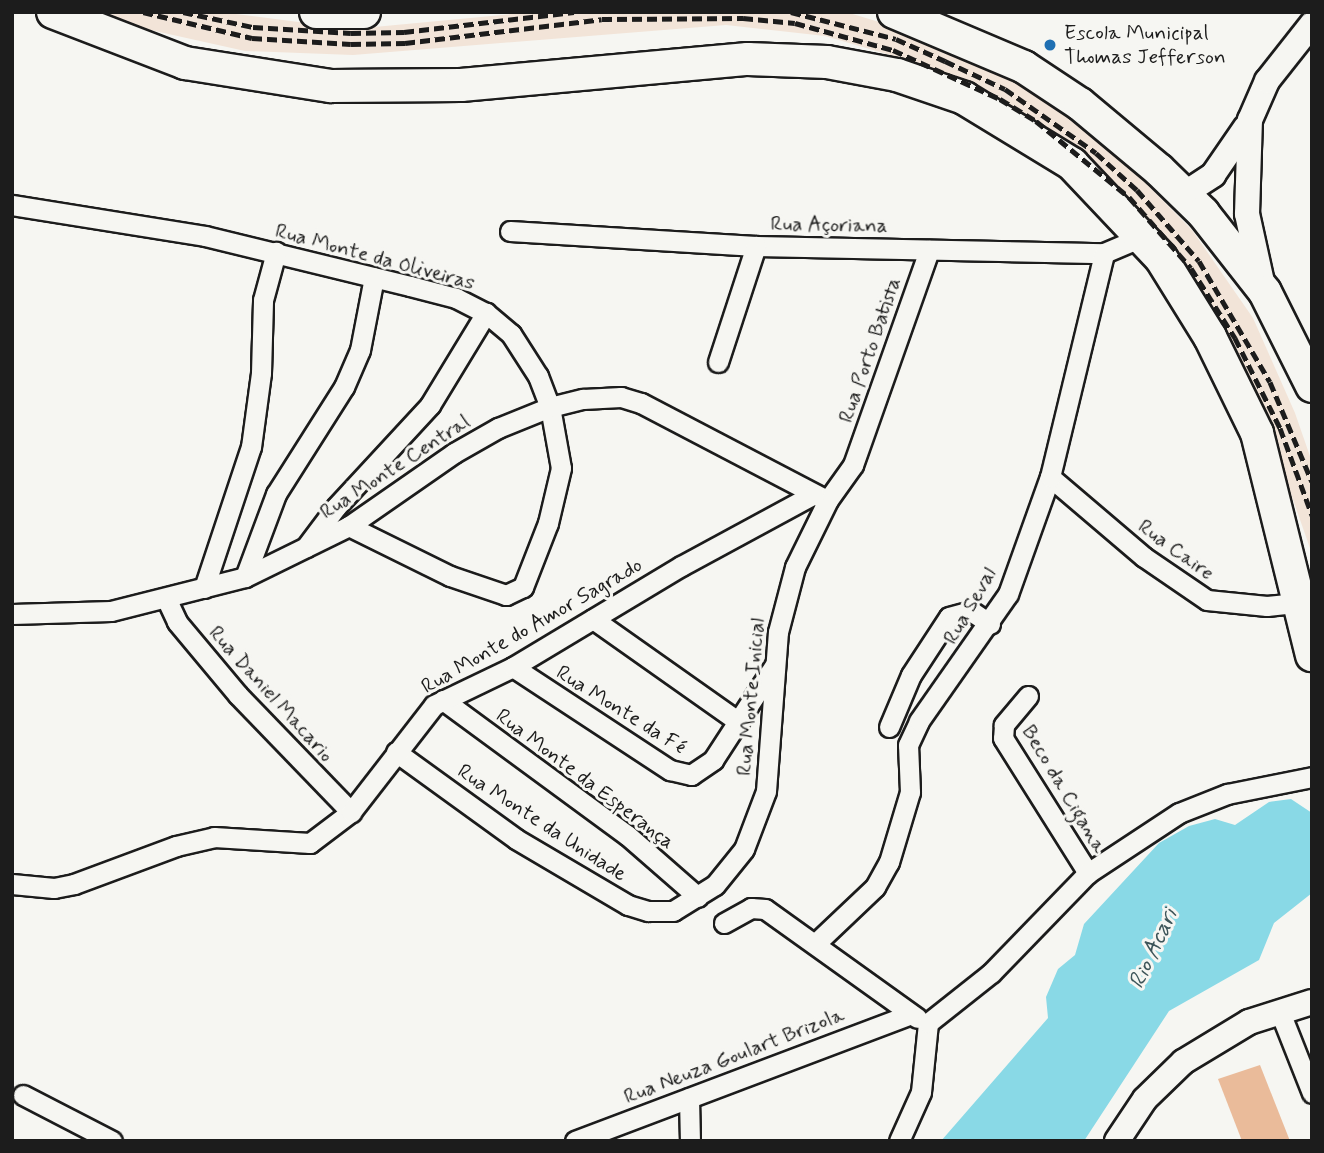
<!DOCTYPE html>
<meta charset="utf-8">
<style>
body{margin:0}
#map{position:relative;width:1324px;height:1153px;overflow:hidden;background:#f6f6f2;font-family:Mynerve,sans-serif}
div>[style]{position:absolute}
.built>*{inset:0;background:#f2e4d8}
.water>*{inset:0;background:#89d9e6}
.building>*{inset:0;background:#eabb9a}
.roads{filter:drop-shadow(2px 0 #1c1c1c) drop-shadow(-2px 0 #1c1c1c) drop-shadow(0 2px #1c1c1c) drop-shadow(0 -2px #1c1c1c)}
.minor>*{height:19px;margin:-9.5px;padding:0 9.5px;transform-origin:9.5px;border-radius:9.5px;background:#f6f6f2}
.tertiary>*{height:24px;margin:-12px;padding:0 12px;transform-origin:12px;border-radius:12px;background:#f6f6f2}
.primary>*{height:32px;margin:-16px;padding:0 16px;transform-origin:16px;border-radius:16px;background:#f6f6f2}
.rail>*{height:5px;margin-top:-2.5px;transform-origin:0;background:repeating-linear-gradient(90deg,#1c1c1c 0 10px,transparent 0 15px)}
.dots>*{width:19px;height:19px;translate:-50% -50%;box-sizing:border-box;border:4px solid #f6f6f2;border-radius:50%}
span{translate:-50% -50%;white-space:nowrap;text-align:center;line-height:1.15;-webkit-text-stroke:6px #f6f6f2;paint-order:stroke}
.poi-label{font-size:21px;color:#1c1c1c}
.left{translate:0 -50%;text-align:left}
.street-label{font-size:21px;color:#1c1c1c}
.water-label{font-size:23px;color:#3d5559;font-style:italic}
.frame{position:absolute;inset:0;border:14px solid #1c1c1c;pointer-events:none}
</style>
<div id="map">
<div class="built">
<div style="clip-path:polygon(104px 12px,220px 12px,353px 29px,533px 12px,846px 12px,909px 31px,1012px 77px,1110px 147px,1192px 230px,1253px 318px,1295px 413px,1312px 462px,1312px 554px,1262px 411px,1230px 345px,1007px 111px,904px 59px,825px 36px,726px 25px,353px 55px,245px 51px,146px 29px)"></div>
</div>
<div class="water">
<div style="clip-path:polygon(1291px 799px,1312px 813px,1312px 893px,1274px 923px,1259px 960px,1169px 1011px,1084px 1141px,941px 1141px,1048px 1018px,1046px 997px,1058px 969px,1075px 955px,1084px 924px,1159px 843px,1189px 826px,1215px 819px,1235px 825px,1269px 802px)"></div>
</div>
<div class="building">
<div style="clip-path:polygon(1260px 1065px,1290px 1141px,1242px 1141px,1218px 1079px)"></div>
</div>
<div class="roads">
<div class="minor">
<div style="left:12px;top:205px;width:195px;rotate:9.1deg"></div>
<div style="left:205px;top:236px;width:211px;rotate:13.7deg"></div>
<div style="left:410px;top:286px;width:48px;rotate:14.6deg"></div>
<div style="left:456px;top:298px;width:34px;rotate:27deg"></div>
<div style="left:486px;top:313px;width:33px;rotate:40deg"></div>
<div style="left:511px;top:334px;width:50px;rotate:57.3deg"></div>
<div style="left:538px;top:376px;width:33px;rotate:69deg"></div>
<div style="left:550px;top:407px;width:62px;rotate:79.8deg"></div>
<div style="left:561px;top:468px;width:57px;rotate:103.3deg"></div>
<div style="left:548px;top:523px;width:69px;rotate:111.3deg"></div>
<div style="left:523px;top:587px;width:19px;rotate:155deg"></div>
<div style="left:506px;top:595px;width:59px;rotate:-161.3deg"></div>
<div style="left:450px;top:576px;width:113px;rotate:-153.7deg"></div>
<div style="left:510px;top:231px;width:246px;rotate:3.5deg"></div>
<div style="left:756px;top:246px;width:348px;rotate:1.2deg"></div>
<div style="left:1104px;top:253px;width:43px;rotate:-23deg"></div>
<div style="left:718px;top:362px;width:122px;rotate:-71.9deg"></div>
<div style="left:1050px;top:477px;width:123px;rotate:40.4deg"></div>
<div style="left:1144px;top:557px;width:76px;rotate:34.3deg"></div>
<div style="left:1207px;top:600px;width:60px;rotate:5.7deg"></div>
<div style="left:1267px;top:606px;width:30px;rotate:-6deg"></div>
<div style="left:306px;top:547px;width:50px;rotate:-53.1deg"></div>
<div style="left:336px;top:507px;width:139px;rotate:-47.3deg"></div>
<div style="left:430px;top:405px;width:108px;rotate:-58.7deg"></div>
<div style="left:245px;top:577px;width:89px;rotate:-69.5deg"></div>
<div style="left:276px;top:494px;width:127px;rotate:-57.6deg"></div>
<div style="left:344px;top:387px;width:40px;rotate:-66.6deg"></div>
<div style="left:360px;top:350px;width:74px;rotate:-79.1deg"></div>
<div style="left:204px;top:588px;width:149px;rotate:-71.6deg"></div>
<div style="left:251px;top:447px;width:75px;rotate:-82.3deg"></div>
<div style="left:261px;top:373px;width:73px;rotate:-88.4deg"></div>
<div style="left:263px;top:300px;width:50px;rotate:-74.8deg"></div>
<div style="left:166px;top:598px;width:26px;rotate:65deg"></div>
<div style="left:177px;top:622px;width:95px;rotate:50.1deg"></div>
<div style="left:238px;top:695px;width:163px;rotate:46deg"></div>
<div style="left:12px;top:614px;width:99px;rotate:-1.7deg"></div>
<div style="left:111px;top:611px;width:138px;rotate:-14.2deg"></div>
<div style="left:245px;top:577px;width:116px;rotate:-26.1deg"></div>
<div style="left:349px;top:526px;width:128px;rotate:-34.8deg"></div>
<div style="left:454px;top:453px;width:51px;rotate:-29.6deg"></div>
<div style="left:498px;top:428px;width:56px;rotate:-22deg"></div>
<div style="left:550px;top:407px;width:34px;rotate:-14deg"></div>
<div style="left:583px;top:399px;width:38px;rotate:-3deg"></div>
<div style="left:621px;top:397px;width:21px;rotate:17deg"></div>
<div style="left:641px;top:403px;width:205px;rotate:27.6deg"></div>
<div style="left:593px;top:619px;width:179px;rotate:35.2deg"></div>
<div style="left:513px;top:667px;width:188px;rotate:33.3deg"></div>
<div style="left:670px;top:770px;width:22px;rotate:13deg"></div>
<div style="left:691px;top:775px;width:27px;rotate:-34deg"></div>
<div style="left:713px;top:760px;width:112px;rotate:-57deg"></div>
<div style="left:1028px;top:696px;width:38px;rotate:130deg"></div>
<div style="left:1004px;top:725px;width:13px;rotate:94deg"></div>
<div style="left:1003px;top:738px;width:160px;rotate:57.8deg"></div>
<div style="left:443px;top:700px;width:228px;rotate:36.3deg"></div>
<div style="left:627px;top:835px;width:94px;rotate:41.1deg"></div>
<div style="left:889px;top:727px;width:56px;rotate:-67.1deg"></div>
<div style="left:911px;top:675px;width:69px;rotate:-56.8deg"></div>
<div style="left:949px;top:617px;width:23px;rotate:-15deg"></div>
<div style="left:971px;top:611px;width:23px;rotate:34deg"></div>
<div style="left:396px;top:752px;width:148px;rotate:35.9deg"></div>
<div style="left:516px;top:839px;width:130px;rotate:30.5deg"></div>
<div style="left:628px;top:905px;width:21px;rotate:17deg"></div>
<div style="left:648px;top:911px;width:25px"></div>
<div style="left:673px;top:911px;width:49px;rotate:-31.8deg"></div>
<div style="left:715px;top:885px;width:46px;rotate:-51.1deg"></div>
<div style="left:744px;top:849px;width:62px;rotate:-69.2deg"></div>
<div style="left:766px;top:791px;width:159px;rotate:-85.7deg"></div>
<div style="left:778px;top:632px;width:67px;rotate:-75.3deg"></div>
<div style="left:795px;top:567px;width:75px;rotate:-63.8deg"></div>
<div style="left:828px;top:500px;width:43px;rotate:-54.5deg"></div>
<div style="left:853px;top:465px;width:228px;rotate:-70.5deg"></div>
<div style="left:12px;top:884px;width:42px;rotate:5.4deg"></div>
<div style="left:54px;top:888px;width:20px;rotate:-11deg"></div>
<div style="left:74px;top:884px;width:109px;rotate:-20.4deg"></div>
<div style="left:176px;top:846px;width:39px;rotate:-13deg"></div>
<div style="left:214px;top:837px;width:96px;rotate:3.6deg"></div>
<div style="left:310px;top:843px;width:51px;rotate:-37.1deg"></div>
<div style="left:351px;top:812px;width:135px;rotate:-52.2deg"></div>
<div style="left:434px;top:705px;width:88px;rotate:-25.7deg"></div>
<div style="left:513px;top:667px;width:196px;rotate:-31deg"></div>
<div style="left:681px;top:566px;width:151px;rotate:-28.4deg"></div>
<div style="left:724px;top:923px;width:31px;rotate:-29deg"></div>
<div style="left:751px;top:908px;width:14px;rotate:4deg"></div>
<div style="left:765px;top:909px;width:187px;rotate:35.6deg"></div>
<div style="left:815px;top:944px;width:83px;rotate:-43.5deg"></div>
<div style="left:875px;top:887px;width:29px;rotate:-61deg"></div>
<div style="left:889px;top:862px;width:73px;rotate:-73.3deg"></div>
<div style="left:910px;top:792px;width:47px;rotate:-92.4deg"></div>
<div style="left:908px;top:745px;width:26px;rotate:-65deg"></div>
<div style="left:919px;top:721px;width:155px;rotate:-55deg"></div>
<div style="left:1008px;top:594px;width:124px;rotate:-70.3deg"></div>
<div style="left:1050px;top:477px;width:230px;rotate:-76.4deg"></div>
<div style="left:1280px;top:1012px;width:87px;rotate:68.4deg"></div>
<div style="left:23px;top:1095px;width:100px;rotate:27.3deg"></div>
<div style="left:689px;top:1098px;width:43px;rotate:88.7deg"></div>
<div style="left:575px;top:1141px;width:357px;rotate:-20.7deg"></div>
<div style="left:899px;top:1141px;width:54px;rotate:-65.8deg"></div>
<div style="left:921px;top:1092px;width:69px;rotate:-84.2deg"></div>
<div style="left:928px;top:1023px;width:80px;rotate:-38.4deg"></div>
<div style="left:991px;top:973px;width:139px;rotate:-45.9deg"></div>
<div style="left:1088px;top:873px;width:109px;rotate:-33.4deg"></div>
<div style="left:1179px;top:813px;width:52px;rotate:-21.6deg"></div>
<div style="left:1227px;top:794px;width:87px;rotate:-11.3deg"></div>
</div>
<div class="tertiary">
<div style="left:1184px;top:194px;width:35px;rotate:-33deg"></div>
<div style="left:1213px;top:175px;width:58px;rotate:-55.5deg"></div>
<div style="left:1262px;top:282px;width:70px;rotate:-102.4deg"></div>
<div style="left:1247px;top:214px;width:94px;rotate:-88.2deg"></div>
<div style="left:1250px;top:120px;width:43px;rotate:-66.4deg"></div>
<div style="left:1267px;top:81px;width:73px;rotate:-51.7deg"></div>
<div style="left:1117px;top:1141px;width:50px;rotate:-56.3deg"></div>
<div style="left:1145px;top:1099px;width:53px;rotate:-44.2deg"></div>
<div style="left:1183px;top:1062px;width:77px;rotate:-31.2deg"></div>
<div style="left:1249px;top:1022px;width:66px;rotate:-17.6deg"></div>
</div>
<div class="primary">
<div style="left:53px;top:12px;width:142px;rotate:21.1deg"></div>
<div style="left:185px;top:63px;width:148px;rotate:9deg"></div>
<div style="left:331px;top:86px;width:130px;rotate:-0.4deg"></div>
<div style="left:461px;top:85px;width:288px;rotate:-5.2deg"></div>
<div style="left:748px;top:59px;width:79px;rotate:2.2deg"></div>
<div style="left:827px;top:62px;width:71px;rotate:10.5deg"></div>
<div style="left:897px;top:75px;width:71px;rotate:18.9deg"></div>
<div style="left:964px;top:98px;width:127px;rotate:31.4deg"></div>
<div style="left:1072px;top:164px;width:129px;rotate:46.6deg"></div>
<div style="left:1161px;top:258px;width:93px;rotate:58.2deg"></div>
<div style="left:1210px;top:337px;width:107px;rotate:63.9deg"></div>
<div style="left:1257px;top:433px;width:229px;rotate:76.1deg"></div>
<div style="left:316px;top:12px;width:48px"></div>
<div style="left:894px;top:12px;width:141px;rotate:22.9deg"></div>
<div style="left:1024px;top:67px;width:67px;rotate:33.5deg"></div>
<div style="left:1080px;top:104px;width:103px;rotate:39.9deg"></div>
<div style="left:1159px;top:170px;width:62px;rotate:44.3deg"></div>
<div style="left:1203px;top:213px;width:100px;rotate:51.9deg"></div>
<div style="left:1265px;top:292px;width:105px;rotate:63.4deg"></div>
</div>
</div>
<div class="rail">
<div style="left:143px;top:12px;width:112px;rotate:13.4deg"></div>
<div style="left:252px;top:38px;width:99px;rotate:3.5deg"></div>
<div style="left:351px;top:44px;width:54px;rotate:-1.1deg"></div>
<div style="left:405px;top:43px;width:198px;rotate:-6.9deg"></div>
<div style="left:602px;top:19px;width:141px;rotate:-0.4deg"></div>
<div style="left:743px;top:18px;width:52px;rotate:5.5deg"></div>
<div style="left:795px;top:23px;width:102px;rotate:15.4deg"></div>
<div style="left:893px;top:50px;width:118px;rotate:24.6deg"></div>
<div style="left:1000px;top:99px;width:42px;rotate:31.4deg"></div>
<div style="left:1036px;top:121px;width:120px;rotate:39.3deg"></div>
<div style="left:1129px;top:197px;width:94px;rotate:48.9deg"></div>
<div style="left:1191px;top:268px;width:83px;rotate:57.8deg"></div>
<div style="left:1235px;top:338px;width:101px;rotate:63.4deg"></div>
<div style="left:1280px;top:428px;width:93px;rotate:69.8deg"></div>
<div style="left:183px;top:12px;width:72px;rotate:12.1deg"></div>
<div style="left:253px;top:27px;width:98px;rotate:3.5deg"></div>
<div style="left:351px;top:33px;width:53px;rotate:-1.1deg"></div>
<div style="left:404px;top:32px;width:171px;rotate:-6.7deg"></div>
<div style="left:791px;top:12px;width:108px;rotate:14.4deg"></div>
<div style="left:896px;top:39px;width:54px;rotate:24.2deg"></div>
<div style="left:945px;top:61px;width:66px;rotate:25deg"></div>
<div style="left:1005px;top:89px;width:111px;rotate:35.1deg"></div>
<div style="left:1096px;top:153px;width:55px;rotate:42.1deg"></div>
<div style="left:1137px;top:190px;width:94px;rotate:48.9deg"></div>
<div style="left:1199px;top:261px;width:140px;rotate:59.6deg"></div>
<div style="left:1270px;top:382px;width:108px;rotate:67.2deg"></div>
</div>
<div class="dots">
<div style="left:1050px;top:45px;background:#1f6fb2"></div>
</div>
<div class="poi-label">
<span class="left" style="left:1064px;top:45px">Escola Municipal<br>Thomas Jefferson</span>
</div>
<div class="street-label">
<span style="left:829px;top:225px;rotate:1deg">Rua Açoriana</span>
<span style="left:375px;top:257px;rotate:15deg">Rua Monte da Oliveiras</span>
<span style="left:870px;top:350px;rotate:-71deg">Rua Porto Batista</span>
<span style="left:395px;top:467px;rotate:-33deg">Rua Monte Central</span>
<span style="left:1176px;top:550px;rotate:36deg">Rua Caire</span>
<span style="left:970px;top:606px;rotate:-60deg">Rua Seval</span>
<span style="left:532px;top:626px;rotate:-30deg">Rua Monte do Amor Sagrado</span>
<span style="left:271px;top:694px;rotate:48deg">Rua Daniel Macario</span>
<span style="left:751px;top:697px;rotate:-85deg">Rua Monte Inicial</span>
<span style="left:621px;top:710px;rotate:32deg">Rua Monte da Fé</span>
<span style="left:585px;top:779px;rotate:37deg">Rua Monte da Esperança</span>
<span style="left:1064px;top:789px;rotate:59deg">Beco da Cigana</span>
<span style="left:542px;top:823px;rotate:33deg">Rua Monte da Unidade</span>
<span style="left:734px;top:1056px;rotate:-21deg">Rua Neuza Goulart Brizola</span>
</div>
<div class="water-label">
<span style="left:1154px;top:949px;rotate:-65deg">Rio Acari</span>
</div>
<div class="frame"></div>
</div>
